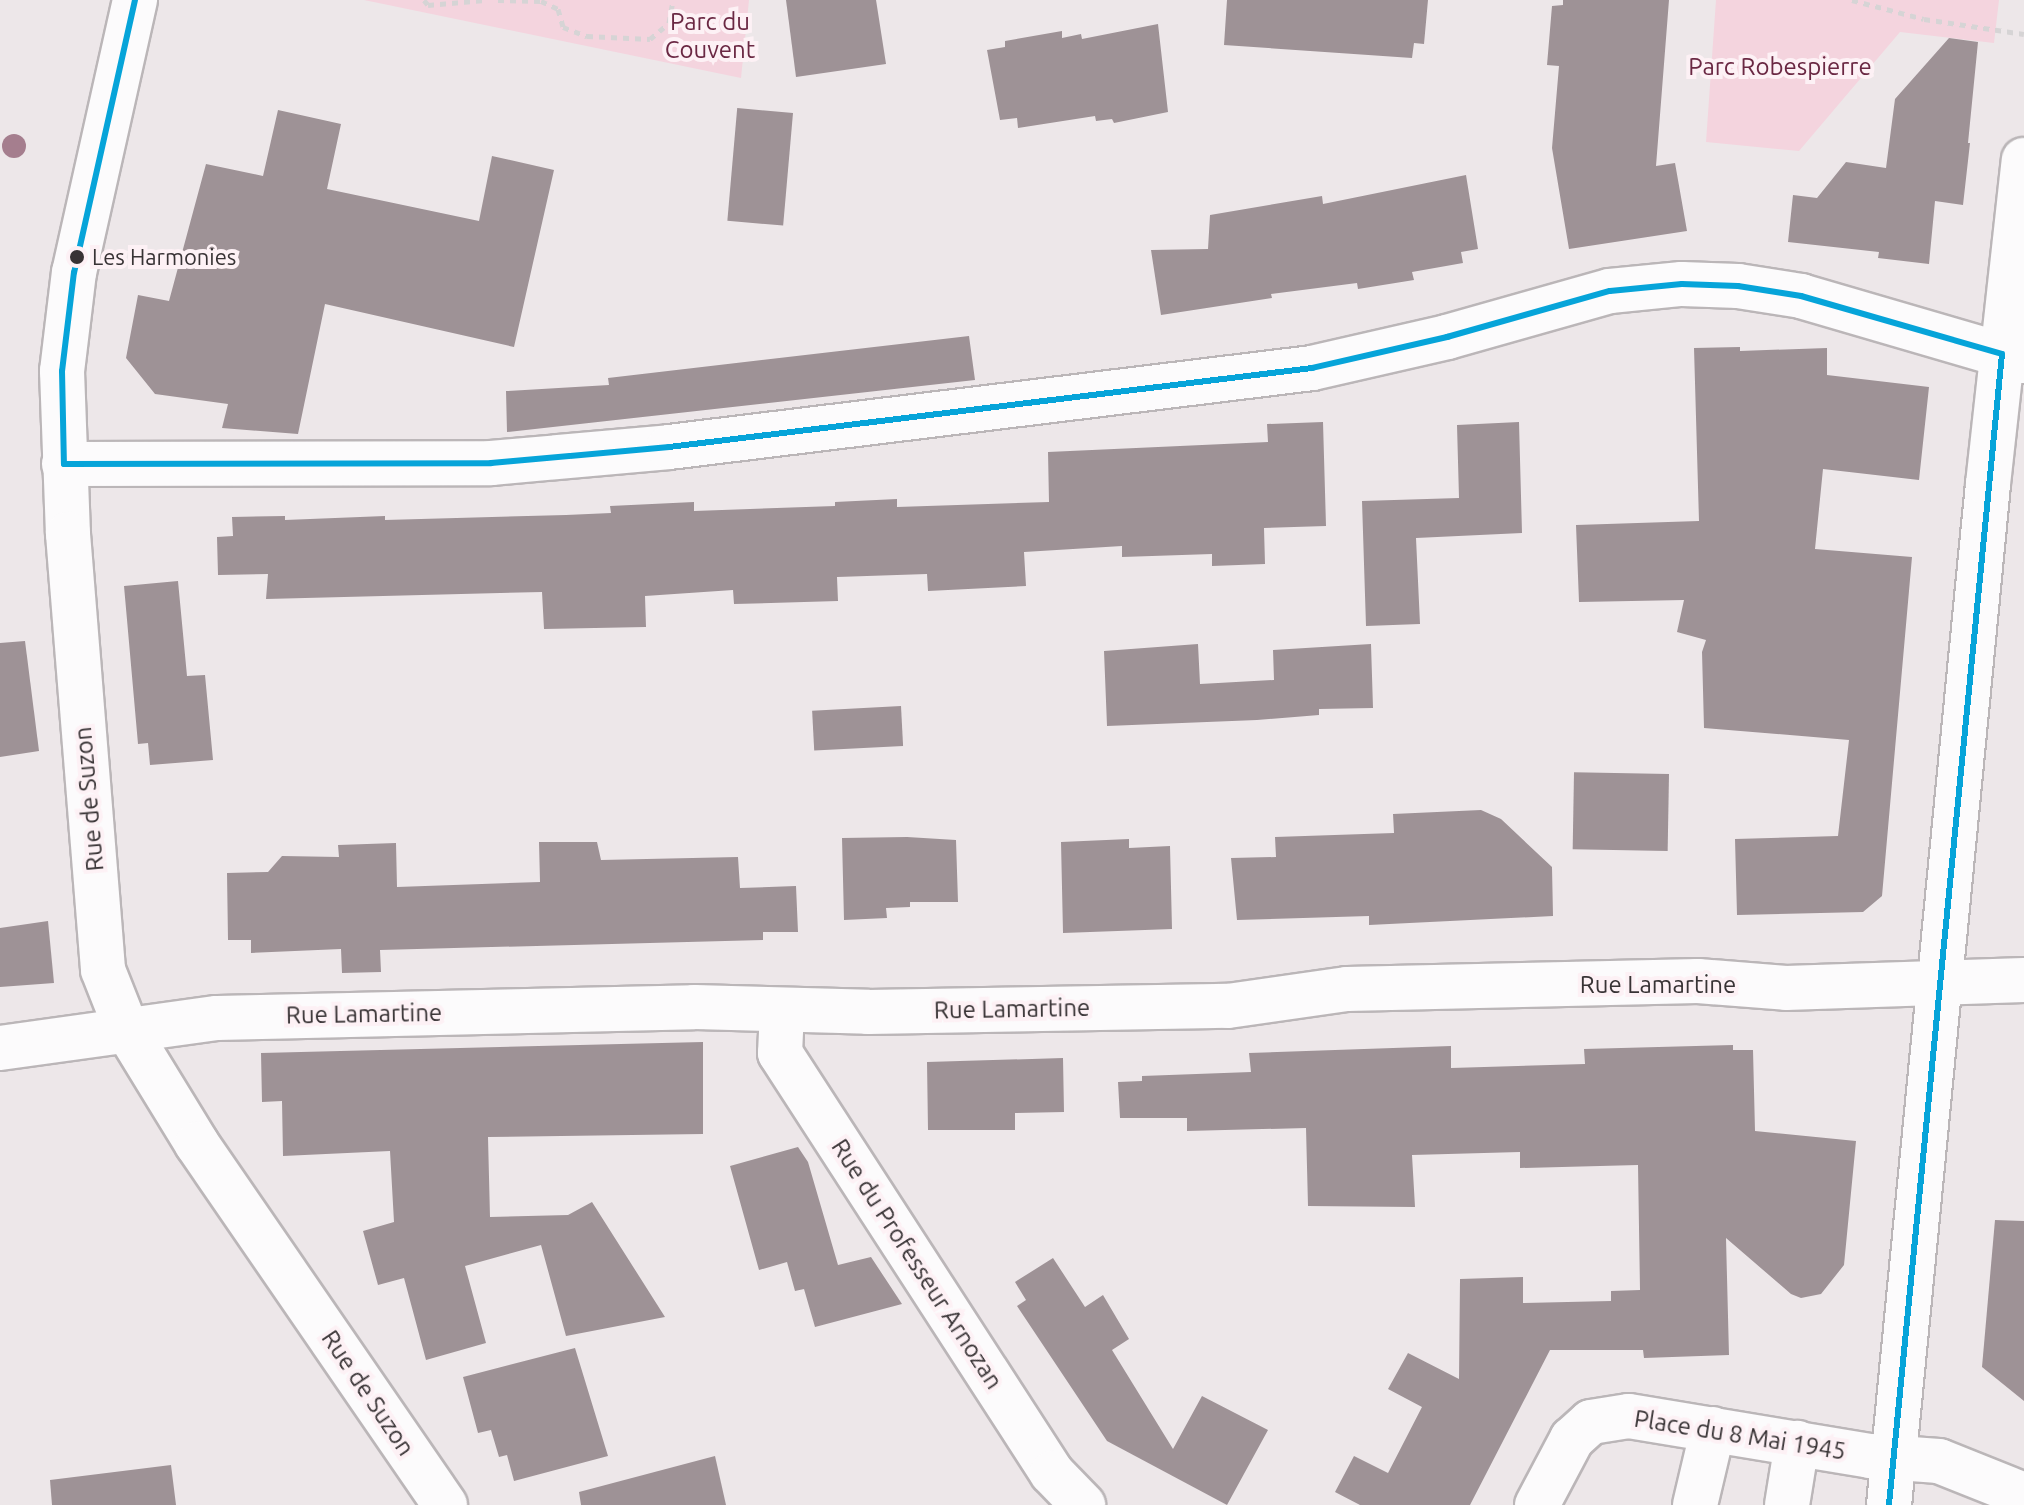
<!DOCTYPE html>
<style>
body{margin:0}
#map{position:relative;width:2024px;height:1505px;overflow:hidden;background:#ede7e9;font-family:Ubuntu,sans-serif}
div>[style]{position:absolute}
.green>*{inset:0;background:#f4d4de}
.building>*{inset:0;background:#9e9296;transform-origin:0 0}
.path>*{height:5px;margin-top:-2.5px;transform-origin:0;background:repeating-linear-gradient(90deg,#d6d4d5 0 6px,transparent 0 12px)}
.roads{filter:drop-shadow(2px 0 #bbb6b8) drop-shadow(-2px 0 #bbb6b8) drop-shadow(0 2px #bbb6b8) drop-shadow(0 -2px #bbb6b8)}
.minor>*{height:44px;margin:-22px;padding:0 22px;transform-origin:22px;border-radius:22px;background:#fcfbfc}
.bus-1>*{height:6px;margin:-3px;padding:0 3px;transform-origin:3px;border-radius:3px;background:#06a4d9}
.trees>*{width:24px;height:24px;margin:-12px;border-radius:50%;background:#a57e8e}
.dots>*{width:22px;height:22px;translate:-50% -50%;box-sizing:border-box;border:4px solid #fdf1f5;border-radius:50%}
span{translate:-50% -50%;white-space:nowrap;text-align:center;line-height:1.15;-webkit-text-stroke:8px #fdf1f5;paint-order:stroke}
.bus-label{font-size:22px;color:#383335}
.left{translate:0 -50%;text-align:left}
.park-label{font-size:24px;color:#6a2843}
.street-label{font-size:24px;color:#383335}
</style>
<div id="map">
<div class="green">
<div style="clip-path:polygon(364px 0,749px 0,741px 78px)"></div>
<div style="clip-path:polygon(1716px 0,1999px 0,1994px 43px,1900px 32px,1799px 151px,1706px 142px)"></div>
</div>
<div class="building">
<div style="clip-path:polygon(786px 0,876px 0,886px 64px,796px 77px)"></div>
<div style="clip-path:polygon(1227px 0,1428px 0,1424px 44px,1414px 43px,1412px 58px,1224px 45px)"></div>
<div style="clip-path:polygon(1563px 0,1669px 0,1656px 166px,1675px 163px,1687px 231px,1569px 249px,1552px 148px,1559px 66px,1547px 65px,1552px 6px,1563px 5px)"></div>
<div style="clip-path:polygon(1158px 24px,1168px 112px,1114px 123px,1112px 119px,1096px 121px,1095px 116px,1018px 128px,1017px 118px,1000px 120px,987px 50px,1005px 47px,1005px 41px,1062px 31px,1062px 38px,1081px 34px,1082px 39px)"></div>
<div style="clip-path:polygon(1949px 38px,1978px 42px,1968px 143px,1970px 143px,1963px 205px,1935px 201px,1929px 264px,1878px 258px,1879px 252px,1788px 242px,1793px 195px,1817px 198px,1846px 162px,1886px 168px,1895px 99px)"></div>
<div style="clip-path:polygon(278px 110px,341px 124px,327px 189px,479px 221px,492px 156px,554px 170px,514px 347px,325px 304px,298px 434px,222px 428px,228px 404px,155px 394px,126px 358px,138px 295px,169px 301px,206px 164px,263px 176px)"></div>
<div style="left:793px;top:113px;width:113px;height:56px;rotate:95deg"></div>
<div style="clip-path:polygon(1466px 175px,1478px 249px,1461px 252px,1463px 263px,1412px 272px,1414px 280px,1358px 289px,1357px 283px,1271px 294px,1272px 298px,1161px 315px,1151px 250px,1208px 249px,1210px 215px,1322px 196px,1323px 204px)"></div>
<div style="clip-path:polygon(969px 336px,975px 380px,507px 432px,506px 391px,609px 385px,608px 378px)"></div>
<div style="clip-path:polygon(1740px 347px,1740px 351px,1827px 348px,1827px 375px,1929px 387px,1919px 480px,1823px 469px,1815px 549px,1912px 557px,1882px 896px,1863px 912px,1737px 915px,1735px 839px,1838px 836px,1849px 740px,1704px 728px,1702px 652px,1706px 640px,1677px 632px,1684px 600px,1579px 602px,1576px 525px,1699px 521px,1694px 348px)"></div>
<div style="clip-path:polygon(1323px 422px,1326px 526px,1264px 528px,1265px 564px,1212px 566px,1212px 554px,1122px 557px,1122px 546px,1024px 552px,1026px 586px,928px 591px,927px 574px,837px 577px,838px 601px,734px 604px,733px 590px,645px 596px,646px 627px,544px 629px,542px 592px,266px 599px,268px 574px,218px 575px,217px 537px,233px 536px,232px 517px,285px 516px,285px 520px,385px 516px,385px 520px,566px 515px,611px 513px,610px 506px,694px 502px,694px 511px,835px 506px,835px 502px,897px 499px,897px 507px,1049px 502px,1048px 452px,1268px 442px,1267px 424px)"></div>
<div style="clip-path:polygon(1519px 422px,1522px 533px,1416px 538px,1420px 624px,1366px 626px,1362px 501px,1459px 498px,1457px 425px)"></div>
<div style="clip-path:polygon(178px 581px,187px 676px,205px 675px,213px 760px,150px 765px,148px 743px,138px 744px,124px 586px)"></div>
<div style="clip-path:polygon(25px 641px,39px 751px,0 757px,0 643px)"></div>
<div style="clip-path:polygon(1198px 644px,1200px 684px,1274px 680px,1273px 650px,1371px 644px,1373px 708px,1319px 709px,1319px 715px,1257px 720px,1107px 726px,1104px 651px)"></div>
<div style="left:901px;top:706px;width:40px;height:89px;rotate:87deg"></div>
<div style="left:1669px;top:774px;width:77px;height:95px;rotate:91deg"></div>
<div style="clip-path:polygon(1481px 810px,1501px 819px,1552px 867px,1553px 916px,1369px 925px,1369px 916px,1237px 920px,1231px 858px,1276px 857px,1275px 837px,1394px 833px,1393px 814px)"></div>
<div style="clip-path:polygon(907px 837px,956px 840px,958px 902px,910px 902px,910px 907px,886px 908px,887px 918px,844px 920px,842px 838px)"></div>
<div style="clip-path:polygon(1129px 839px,1129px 848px,1170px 846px,1172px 929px,1063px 933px,1061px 842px)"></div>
<div style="clip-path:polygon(539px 842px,597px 842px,601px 860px,738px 857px,740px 888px,796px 886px,798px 932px,763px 932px,763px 940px,380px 950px,381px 972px,342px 973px,341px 949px,251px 953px,251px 940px,228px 940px,227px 873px,268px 872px,282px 856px,339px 857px,338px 845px,396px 843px,397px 887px,540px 882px)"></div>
<div style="clip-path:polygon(48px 921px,54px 983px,0 987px,0 928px)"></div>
<div style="clip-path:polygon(703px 1042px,703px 1134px,488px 1137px,490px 1217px,568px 1215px,592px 1202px,665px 1317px,566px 1336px,541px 1245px,465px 1266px,486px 1343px,426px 1360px,404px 1278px,378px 1285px,363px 1231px,394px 1222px,390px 1151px,283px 1156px,282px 1101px,262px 1102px,261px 1053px)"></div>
<div style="clip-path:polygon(1733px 1045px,1733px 1050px,1753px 1050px,1755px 1131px,1856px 1141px,1844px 1265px,1821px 1294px,1801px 1298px,1791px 1294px,1726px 1238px,1729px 1355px,1644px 1358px,1643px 1350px,1550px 1350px,1470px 1505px,1360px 1505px,1335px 1492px,1354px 1456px,1388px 1473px,1422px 1407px,1388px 1389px,1408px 1353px,1459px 1379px,1460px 1279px,1523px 1277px,1523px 1303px,1611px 1301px,1611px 1291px,1640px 1290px,1638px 1165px,1520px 1168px,1520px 1152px,1412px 1155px,1415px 1207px,1308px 1206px,1306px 1128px,1187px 1131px,1187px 1118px,1120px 1118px,1118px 1082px,1142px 1081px,1142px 1076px,1251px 1072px,1249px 1053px,1451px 1046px,1451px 1068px,1585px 1064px,1584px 1049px)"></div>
<div style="clip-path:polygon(1063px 1058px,1064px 1112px,1015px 1113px,1015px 1130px,928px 1130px,927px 1062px)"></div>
<div style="clip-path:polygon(798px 1147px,808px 1162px,838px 1265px,871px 1257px,902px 1304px,815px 1327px,804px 1289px,795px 1291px,787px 1262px,759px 1270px,730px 1166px)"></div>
<div style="clip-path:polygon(1995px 1220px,2024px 1221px,2024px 1401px,1982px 1367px)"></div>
<div style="clip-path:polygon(1053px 1258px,1085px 1307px,1103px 1295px,1129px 1339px,1112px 1350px,1173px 1449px,1202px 1396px,1268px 1430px,1227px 1505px,1107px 1441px,1017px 1306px,1026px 1300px,1015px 1282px)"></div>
<div style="clip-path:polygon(575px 1348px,608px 1456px,514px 1481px,507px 1455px,499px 1457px,491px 1430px,478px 1433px,463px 1377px)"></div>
<div style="clip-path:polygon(715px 1456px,726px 1505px,581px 1505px,579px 1492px)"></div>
<div style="clip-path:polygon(171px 1465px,176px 1505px,52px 1505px,50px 1480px)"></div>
</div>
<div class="path">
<div style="left:424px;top:0;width:6px;rotate:51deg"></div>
<div style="left:428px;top:5px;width:57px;rotate:-5deg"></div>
<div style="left:498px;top:0;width:43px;rotate:1.3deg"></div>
<div style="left:541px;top:1px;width:19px;rotate:25deg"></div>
<div style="left:558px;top:9px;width:19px;rotate:74deg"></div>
<div style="left:563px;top:27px;width:26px;rotate:21deg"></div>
<div style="left:587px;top:36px;width:63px;rotate:2.7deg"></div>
<div style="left:650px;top:39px;width:25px;rotate:-40deg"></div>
<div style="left:669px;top:23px;width:23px;rotate:-80deg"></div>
<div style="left:1852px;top:0;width:74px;rotate:14.8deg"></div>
<div style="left:1924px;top:19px;width:101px;rotate:8.5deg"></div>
</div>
<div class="roads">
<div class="minor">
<div style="left:135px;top:0;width:279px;rotate:102.6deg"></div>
<div style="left:74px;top:272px;width:100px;rotate:96.9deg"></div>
<div style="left:62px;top:371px;width:163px;rotate:87.9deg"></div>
<div style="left:68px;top:534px;width:437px;rotate:85.4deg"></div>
<div style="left:103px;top:970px;width:62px;rotate:68.4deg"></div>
<div style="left:126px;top:1028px;width:136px;rotate:58.5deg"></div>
<div style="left:197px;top:1144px;width:438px;rotate:55.5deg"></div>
<div style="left:64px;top:464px;width:427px;rotate:-0.1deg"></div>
<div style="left:491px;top:463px;width:179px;rotate:-5.1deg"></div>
<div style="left:669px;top:447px;width:648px;rotate:-7deg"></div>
<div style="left:1312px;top:368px;width:139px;rotate:-12.9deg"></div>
<div style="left:1447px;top:337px;width:169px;rotate:-15.8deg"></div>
<div style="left:1610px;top:291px;width:72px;rotate:-5.6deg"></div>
<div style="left:1682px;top:284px;width:56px;rotate:2deg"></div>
<div style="left:1738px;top:286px;width:64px;rotate:9deg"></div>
<div style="left:1801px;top:296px;width:232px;rotate:16.3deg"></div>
<div style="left:782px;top:1011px;width:42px;rotate:92.7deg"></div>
<div style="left:780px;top:1053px;width:500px;rotate:57.07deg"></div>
<div style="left:1052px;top:1473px;width:45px;rotate:45.9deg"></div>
<div style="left:0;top:1048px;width:219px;rotate:-7.9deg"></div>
<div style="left:217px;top:1018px;width:477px;rotate:-1.3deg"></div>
<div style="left:694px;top:1007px;width:174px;rotate:1.6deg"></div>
<div style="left:868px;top:1012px;width:360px;rotate:-1deg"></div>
<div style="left:1228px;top:1006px;width:120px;rotate:-8.1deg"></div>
<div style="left:1347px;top:989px;width:351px;rotate:-1.3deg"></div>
<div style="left:1698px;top:981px;width:88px;rotate:4.5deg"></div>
<div style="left:1786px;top:988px;width:238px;rotate:-1.9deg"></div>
<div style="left:1537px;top:1505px;width:75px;rotate:-62.1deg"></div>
<div style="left:1572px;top:1439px;width:25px;rotate:-42deg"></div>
<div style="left:1591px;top:1422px;width:38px;rotate:-9deg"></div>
<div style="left:1629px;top:1416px;width:244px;rotate:9.4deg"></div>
<div style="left:1870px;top:1456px;width:69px;rotate:4.1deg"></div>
<div style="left:1939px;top:1461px;width:92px;rotate:21.8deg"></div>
<div style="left:1695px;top:1505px;width:78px;rotate:-76.7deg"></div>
<div style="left:1787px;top:1505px;width:63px;rotate:-80.8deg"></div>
<div style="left:1889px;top:1505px;width:1026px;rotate:-84.46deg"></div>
<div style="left:1988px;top:484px;width:326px;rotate:-83.7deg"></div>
</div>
</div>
<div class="bus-1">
<div style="left:135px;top:0;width:279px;rotate:102.6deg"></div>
<div style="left:74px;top:272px;width:100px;rotate:96.9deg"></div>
<div style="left:62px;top:371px;width:93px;rotate:88.8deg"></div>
<div style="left:64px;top:464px;width:427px;rotate:-0.1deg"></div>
<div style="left:491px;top:463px;width:179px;rotate:-5.1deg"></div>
<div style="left:669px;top:447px;width:648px;rotate:-7deg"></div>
<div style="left:1312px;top:368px;width:139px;rotate:-12.9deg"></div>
<div style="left:1447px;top:337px;width:169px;rotate:-15.8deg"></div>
<div style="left:1610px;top:291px;width:72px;rotate:-5.6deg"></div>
<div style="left:1682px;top:284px;width:56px;rotate:2deg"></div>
<div style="left:1738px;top:286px;width:64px;rotate:9deg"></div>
<div style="left:1801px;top:296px;width:209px;rotate:16.1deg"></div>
<div style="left:2002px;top:354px;width:1157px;rotate:95.61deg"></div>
</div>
<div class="trees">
<div style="left:14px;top:146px"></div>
</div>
<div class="dots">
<div style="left:77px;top:257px;background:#383335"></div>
</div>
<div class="bus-label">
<span class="left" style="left:92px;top:257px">Les Harmonies</span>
</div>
<div class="park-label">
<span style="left:710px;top:36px">Parc du<br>Couvent</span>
<span style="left:1780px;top:67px">Parc Robespierre</span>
</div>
<div class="street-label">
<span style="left:89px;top:799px;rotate:-95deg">Rue de Suzon</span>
<span style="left:1658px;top:985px">Rue Lamartine</span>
<span style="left:1012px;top:1009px;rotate:-1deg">Rue Lamartine</span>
<span style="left:364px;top:1014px;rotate:-1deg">Rue Lamartine</span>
<span style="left:917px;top:1264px;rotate:57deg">Rue du Professeur Arnozan</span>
<span style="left:368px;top:1393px;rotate:56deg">Rue de Suzon</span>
<span style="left:1740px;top:1435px;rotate:9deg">Place du 8 Mai 1945</span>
</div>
</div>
